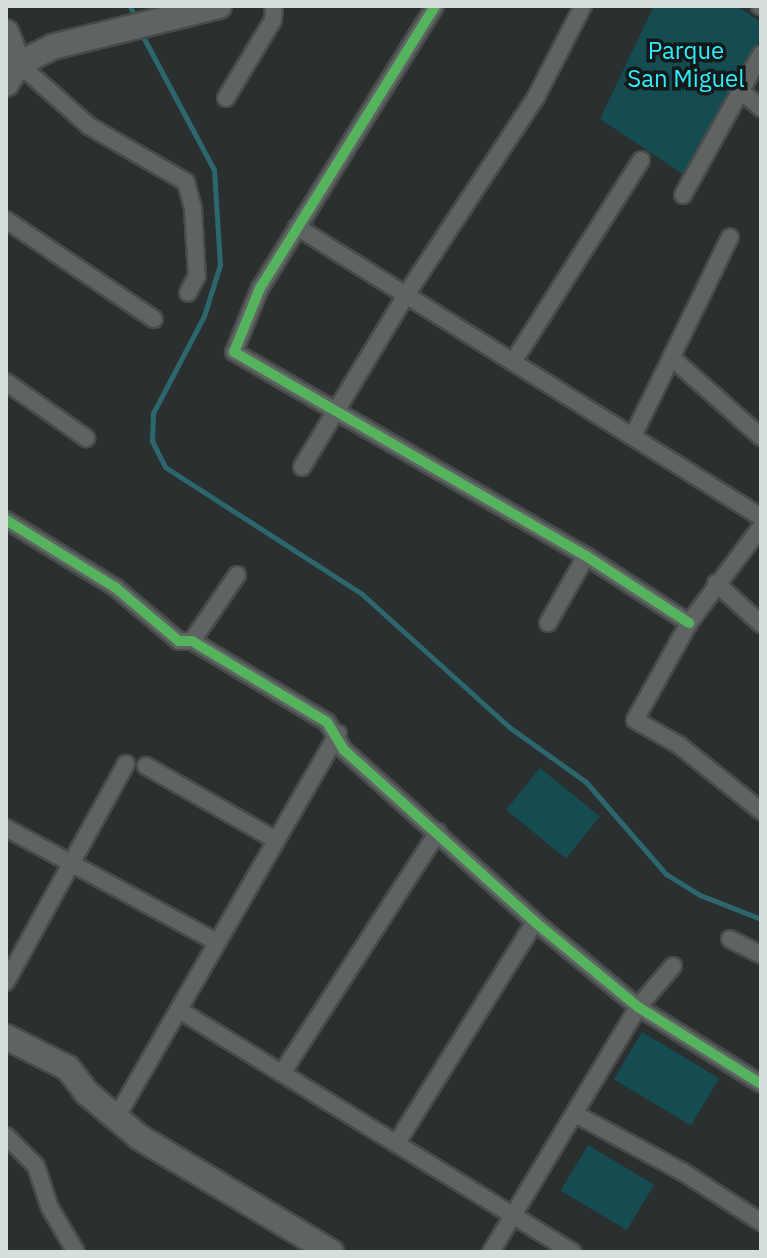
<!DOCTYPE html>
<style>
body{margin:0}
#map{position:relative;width:767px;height:1258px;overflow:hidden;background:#2a2f2f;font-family:"IBM Plex Sans",sans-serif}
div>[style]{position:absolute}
.green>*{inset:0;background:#154c51;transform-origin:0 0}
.stream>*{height:5px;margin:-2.5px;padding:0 2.5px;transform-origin:2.5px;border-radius:2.5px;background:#2d676e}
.roads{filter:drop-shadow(2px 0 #464b4b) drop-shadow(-2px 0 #464b4b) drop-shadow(0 2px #464b4b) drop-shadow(0 -2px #464b4b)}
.street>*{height:16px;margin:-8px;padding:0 8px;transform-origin:8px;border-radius:8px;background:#5f6364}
.secondary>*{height:24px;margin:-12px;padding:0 12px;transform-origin:12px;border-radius:12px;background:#5f6364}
.cycleway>*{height:10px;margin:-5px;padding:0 5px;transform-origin:5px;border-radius:5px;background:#56b35d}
span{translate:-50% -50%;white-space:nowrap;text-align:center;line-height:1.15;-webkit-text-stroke:7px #131818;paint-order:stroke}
.park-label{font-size:24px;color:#32ebfb}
.frame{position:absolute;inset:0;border:8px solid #d7dede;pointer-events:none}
</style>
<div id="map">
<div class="green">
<div style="clip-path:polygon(654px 6px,736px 6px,761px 22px,761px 37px,689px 178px,600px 119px)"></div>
<div style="left:540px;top:768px;width:77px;height:54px;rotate:39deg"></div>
<div style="left:642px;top:1032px;width:90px;height:55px;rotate:31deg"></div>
<div style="left:588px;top:1145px;width:77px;height:53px;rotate:31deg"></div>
</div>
<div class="stream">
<div style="left:130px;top:6px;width:15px;rotate:67deg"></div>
<div style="left:141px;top:33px;width:155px;rotate:61.9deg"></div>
<div style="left:214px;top:170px;width:95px;rotate:86.4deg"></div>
<div style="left:220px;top:265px;width:53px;rotate:107.4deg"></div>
<div style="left:204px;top:316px;width:110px;rotate:117.7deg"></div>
<div style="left:153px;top:413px;width:28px;rotate:92deg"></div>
<div style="left:152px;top:441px;width:29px;rotate:63deg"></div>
<div style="left:165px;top:467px;width:234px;rotate:32.8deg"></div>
<div style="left:362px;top:594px;width:198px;rotate:42.1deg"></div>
<div style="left:509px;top:727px;width:95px;rotate:35.5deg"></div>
<div style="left:586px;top:782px;width:122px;rotate:49deg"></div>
<div style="left:666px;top:874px;width:40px;rotate:32deg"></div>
<div style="left:700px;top:895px;width:66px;rotate:21.5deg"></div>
</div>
<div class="roads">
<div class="street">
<div style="left:435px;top:6px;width:332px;rotate:121.8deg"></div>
<div style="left:260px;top:288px;width:69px;rotate:112.1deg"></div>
<div style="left:234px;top:352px;width:407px;rotate:30.1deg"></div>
<div style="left:586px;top:556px;width:123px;rotate:33deg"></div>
<div style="left:760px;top:6px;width:1px"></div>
<div style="left:19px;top:64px;width:94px;rotate:41.5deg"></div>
<div style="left:89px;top:126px;width:112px;rotate:30deg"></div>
<div style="left:186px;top:182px;width:28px;rotate:75deg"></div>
<div style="left:193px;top:209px;width:67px;rotate:86.6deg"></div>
<div style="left:197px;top:276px;width:19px;rotate:118deg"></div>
<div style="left:742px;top:92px;width:25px;rotate:40deg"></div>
<div style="left:226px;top:98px;width:91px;rotate:-58.9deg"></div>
<div style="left:273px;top:20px;width:14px;rotate:-86deg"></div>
<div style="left:683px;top:195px;width:161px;rotate:-61deg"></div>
<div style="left:6px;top:220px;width:178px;rotate:33.8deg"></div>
<div style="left:297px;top:227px;width:547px;rotate:32.01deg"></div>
<div style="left:672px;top:358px;width:119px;rotate:41.6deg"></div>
<div style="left:513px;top:362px;width:239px;rotate:-57.6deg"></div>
<div style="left:6px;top:382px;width:98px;rotate:35deg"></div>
<div style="left:633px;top:436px;width:221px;rotate:-64deg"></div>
<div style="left:302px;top:467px;width:201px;rotate:-58.8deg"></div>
<div style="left:406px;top:295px;width:237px;rotate:-56.7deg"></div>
<div style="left:536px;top:97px;width:102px;rotate:-62.7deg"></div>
<div style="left:6px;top:520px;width:129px;rotate:31.7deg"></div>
<div style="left:116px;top:588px;width:82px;rotate:40.1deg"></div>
<div style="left:179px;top:641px;width:13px"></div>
<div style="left:192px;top:641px;width:157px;rotate:31deg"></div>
<div style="left:327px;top:722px;width:33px;rotate:59deg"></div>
<div style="left:344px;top:750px;width:257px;rotate:42deg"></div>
<div style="left:535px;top:922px;width:134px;rotate:39.5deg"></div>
<div style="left:638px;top:1007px;width:145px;rotate:32deg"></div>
<div style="left:761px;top:527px;width:120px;rotate:126.9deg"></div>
<div style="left:689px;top:623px;width:111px;rotate:119.1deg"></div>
<div style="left:635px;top:720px;width:51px;rotate:29.6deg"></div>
<div style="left:679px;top:745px;width:105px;rotate:38.8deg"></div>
<div style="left:716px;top:583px;width:61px;rotate:42.3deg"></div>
<div style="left:548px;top:623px;width:77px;rotate:-60.4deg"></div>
<div style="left:192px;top:641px;width:80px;rotate:-55.7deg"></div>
<div style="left:146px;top:766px;width:147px;rotate:29.7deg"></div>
<div style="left:6px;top:828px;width:238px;rotate:28.4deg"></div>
<div style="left:730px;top:939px;width:35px;rotate:27deg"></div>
<div style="left:6px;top:982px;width:249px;rotate:-61.2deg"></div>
<div style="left:179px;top:1010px;width:462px;rotate:31.6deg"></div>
<div style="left:282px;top:1073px;width:287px;rotate:-57.1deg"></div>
<div style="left:577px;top:1115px;width:120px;rotate:28.3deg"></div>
<div style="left:683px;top:1172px;width:93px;rotate:32.7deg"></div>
<div style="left:116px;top:1118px;width:444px;rotate:-60deg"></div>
<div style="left:6px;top:1136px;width:42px;rotate:45deg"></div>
<div style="left:36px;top:1166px;width:44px;rotate:71.6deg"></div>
<div style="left:50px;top:1208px;width:51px;rotate:59.4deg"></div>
<div style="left:398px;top:1141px;width:258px;rotate:-58deg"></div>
<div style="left:491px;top:1252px;width:286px;rotate:-59deg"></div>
<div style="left:638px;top:1007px;width:54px;rotate:-49.5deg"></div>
</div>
<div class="secondary">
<div style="left:6px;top:32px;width:35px;rotate:68deg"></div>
<div style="left:6px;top:84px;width:24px;rotate:-57deg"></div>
<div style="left:19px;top:64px;width:37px;rotate:-27deg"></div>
<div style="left:52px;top:47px;width:172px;rotate:-13.8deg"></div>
<div style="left:6px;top:1037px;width:69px;rotate:26.6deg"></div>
<div style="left:68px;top:1068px;width:31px;rotate:53deg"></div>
<div style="left:87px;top:1093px;width:68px;rotate:40.2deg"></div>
<div style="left:139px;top:1137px;width:224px;rotate:30.9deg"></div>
</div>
</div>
<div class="cycleway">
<div style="left:435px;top:6px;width:332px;rotate:121.8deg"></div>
<div style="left:260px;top:288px;width:69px;rotate:112.1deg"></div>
<div style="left:234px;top:352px;width:407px;rotate:30.1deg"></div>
<div style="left:586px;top:556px;width:123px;rotate:33deg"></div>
<div style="left:6px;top:520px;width:129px;rotate:31.7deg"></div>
<div style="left:116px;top:588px;width:82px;rotate:40.1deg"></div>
<div style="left:179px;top:641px;width:13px"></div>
<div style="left:192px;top:641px;width:157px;rotate:31deg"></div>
<div style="left:327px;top:722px;width:33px;rotate:59deg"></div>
<div style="left:344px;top:750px;width:257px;rotate:42deg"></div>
<div style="left:535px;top:922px;width:134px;rotate:39.5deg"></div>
<div style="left:638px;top:1007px;width:145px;rotate:32deg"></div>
</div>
<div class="park-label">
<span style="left:686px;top:65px">Parque<br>San Miguel</span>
</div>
<div class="frame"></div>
</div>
